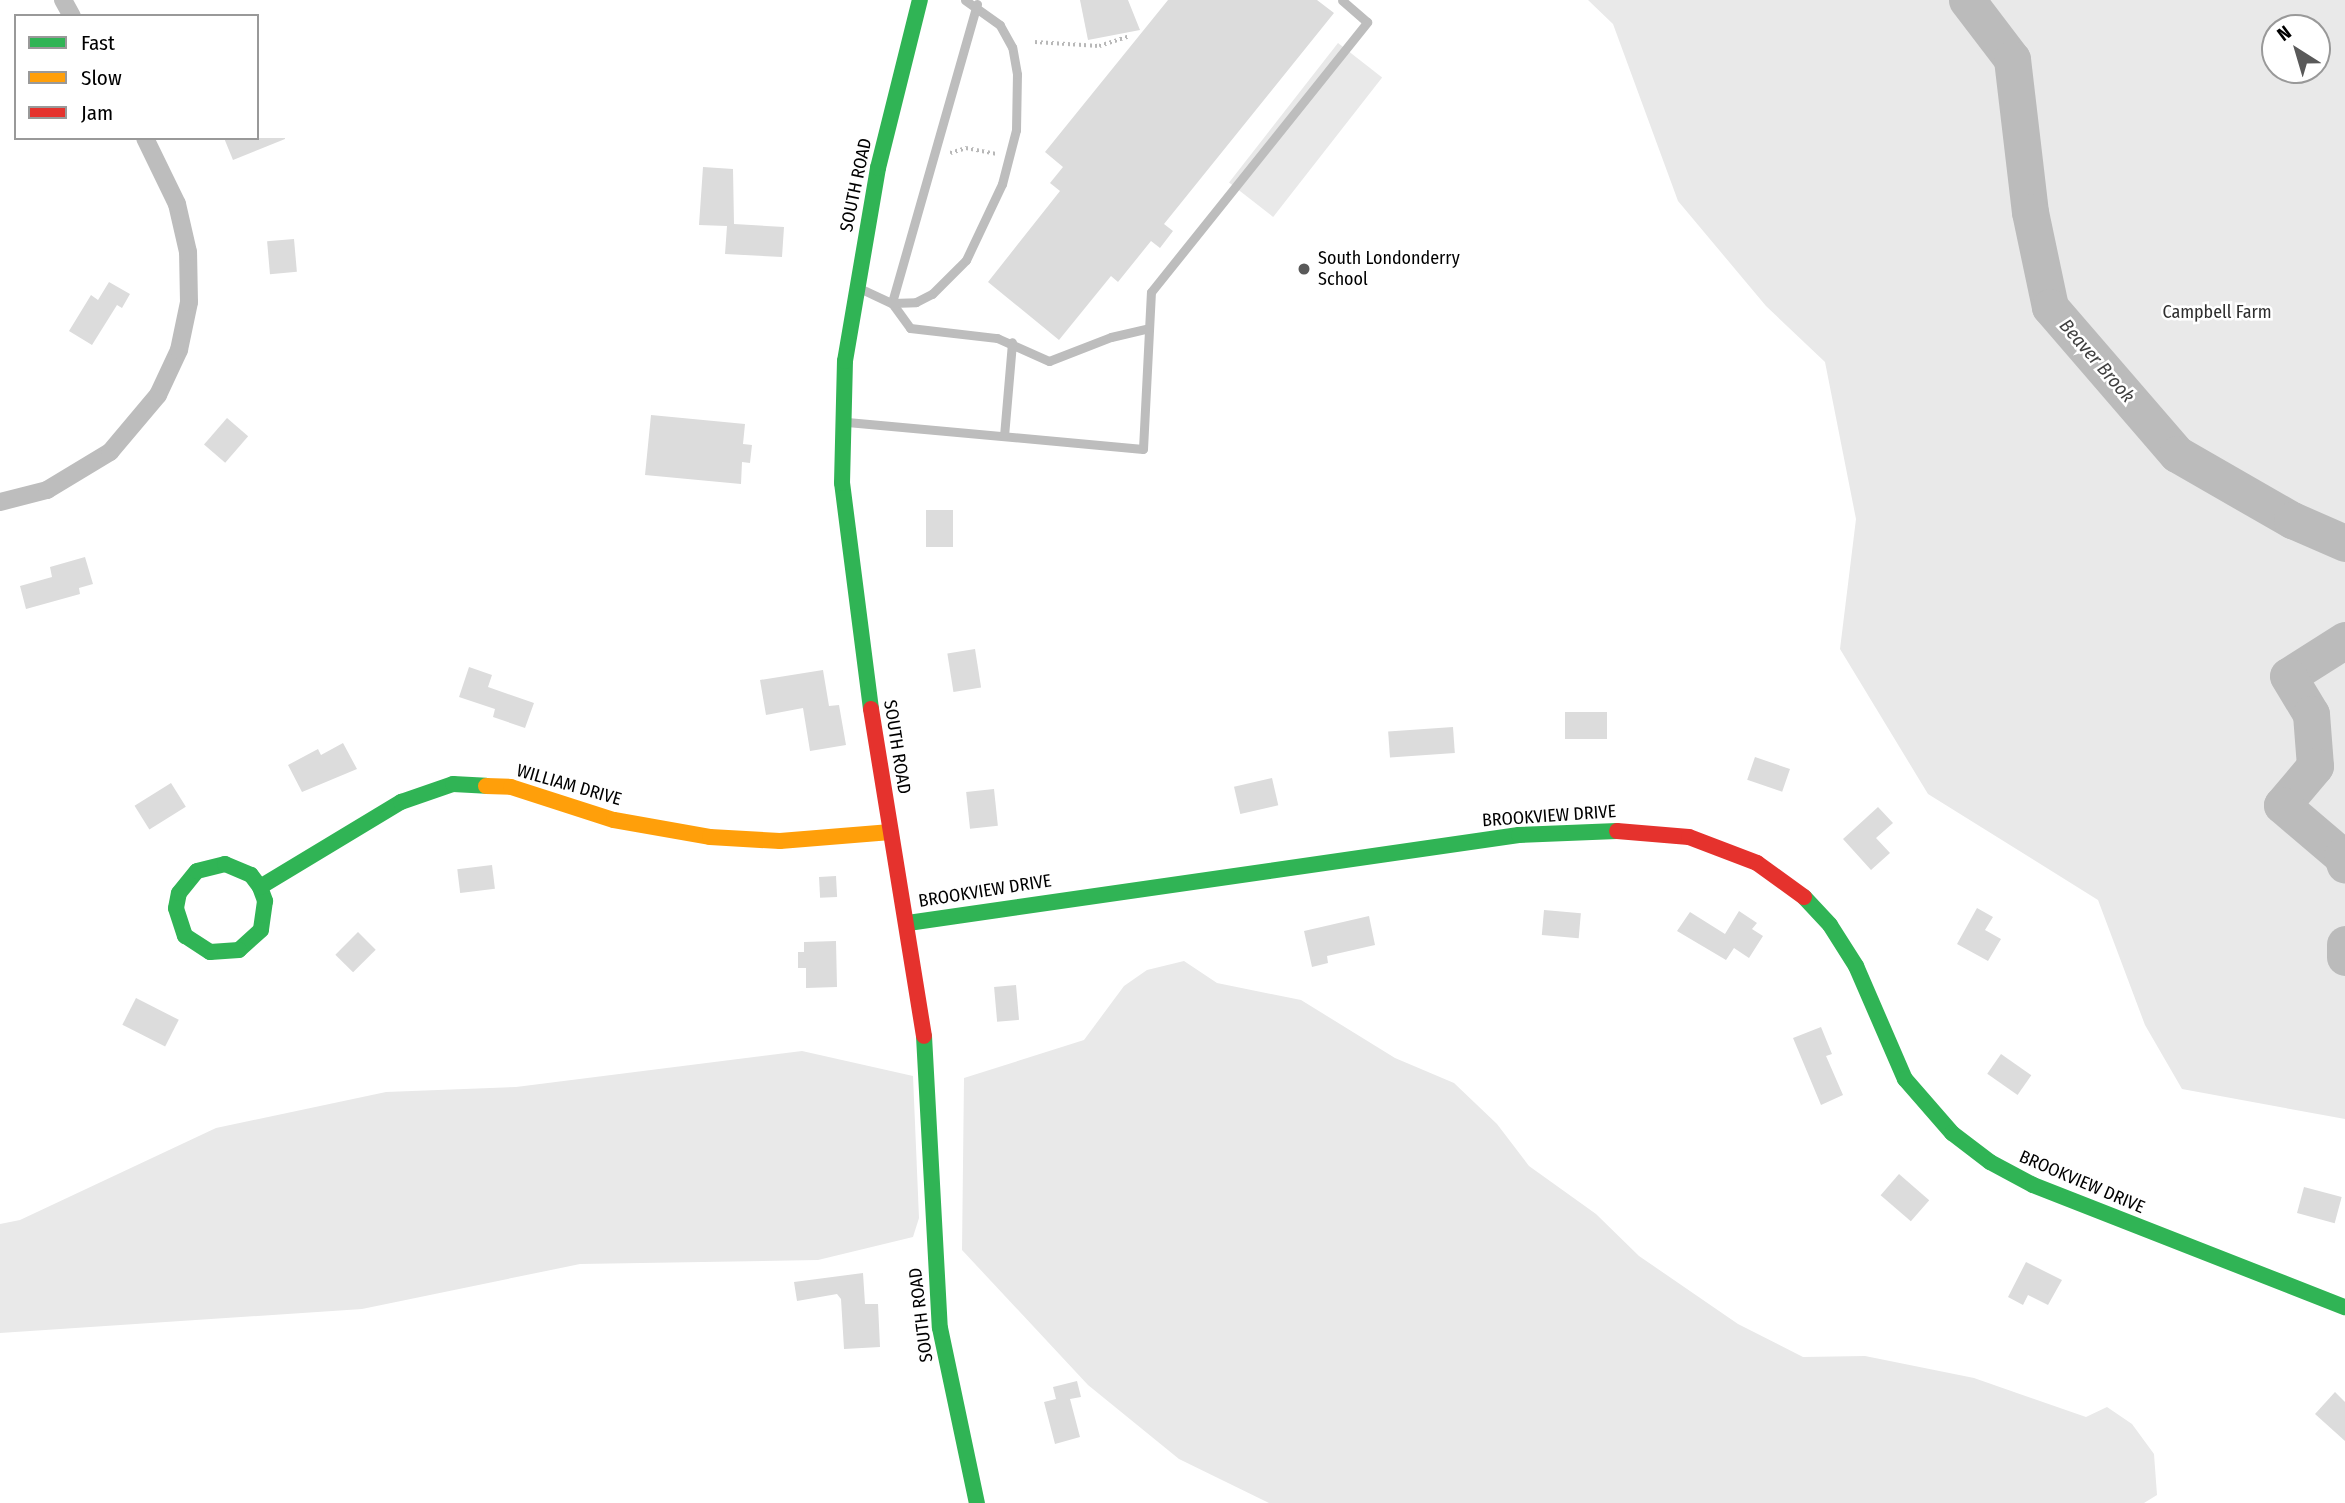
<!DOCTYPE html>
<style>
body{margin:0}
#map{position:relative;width:2345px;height:1503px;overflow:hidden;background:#fff;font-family:"Fira Sans Condensed",sans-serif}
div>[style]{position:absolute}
.green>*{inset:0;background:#e9e9e9;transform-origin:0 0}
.river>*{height:37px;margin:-18.5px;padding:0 18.5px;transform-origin:18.5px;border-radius:18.5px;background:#bbb}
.building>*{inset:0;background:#dcdcdc;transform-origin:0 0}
.path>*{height:3.5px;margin-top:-1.75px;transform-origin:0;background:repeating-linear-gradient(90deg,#b8b8b8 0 2px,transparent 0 5.5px)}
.lane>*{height:9px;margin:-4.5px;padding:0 4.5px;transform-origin:4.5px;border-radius:4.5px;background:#bdbdbd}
.street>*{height:18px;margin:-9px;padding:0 9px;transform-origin:9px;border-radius:9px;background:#bdbdbd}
.fast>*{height:16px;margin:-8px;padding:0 8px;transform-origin:8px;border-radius:8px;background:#30b455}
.slow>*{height:16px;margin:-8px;padding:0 8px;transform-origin:8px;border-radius:8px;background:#ff9f0a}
.jam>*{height:16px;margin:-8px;padding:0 8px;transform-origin:8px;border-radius:8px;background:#e5322d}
.dots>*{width:19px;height:19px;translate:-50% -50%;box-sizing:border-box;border:4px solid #fff;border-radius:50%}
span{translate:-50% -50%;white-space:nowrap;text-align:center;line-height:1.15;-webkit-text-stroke:5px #fff;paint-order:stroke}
.street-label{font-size:18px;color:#000}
.poi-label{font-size:18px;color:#000}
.left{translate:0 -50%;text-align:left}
.park-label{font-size:18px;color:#2e2e2e}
.water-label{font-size:19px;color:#3f3f3f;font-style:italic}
.legend{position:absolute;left:14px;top:14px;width:245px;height:126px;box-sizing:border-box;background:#fff;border:2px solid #999;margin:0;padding:9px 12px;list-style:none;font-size:21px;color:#000}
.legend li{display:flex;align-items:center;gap:14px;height:35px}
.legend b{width:35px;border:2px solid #999}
.north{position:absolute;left:2261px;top:14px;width:70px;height:70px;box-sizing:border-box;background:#fff;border:2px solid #999;border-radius:50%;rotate:323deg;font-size:19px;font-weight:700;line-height:28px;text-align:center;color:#000}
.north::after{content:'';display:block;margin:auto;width:24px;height:32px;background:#595959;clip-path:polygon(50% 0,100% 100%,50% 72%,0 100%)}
</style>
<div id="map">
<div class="green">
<div style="clip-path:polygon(evenodd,1588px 0,2345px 0,2345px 1119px,2182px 1089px,2145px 1025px,2098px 900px,1928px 794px,1840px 649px,1856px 519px,1825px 362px,1766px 306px,1678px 201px,1613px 24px,1588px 0,2317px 28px,2317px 70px,2275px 70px,2275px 28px,2317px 28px)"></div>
<div style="left:1338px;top:43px;width:56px;height:177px;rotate:38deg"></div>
<div style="clip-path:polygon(1184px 961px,1217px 983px,1301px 1000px,1395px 1058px,1454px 1083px,1497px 1124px,1529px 1166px,1596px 1214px,1639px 1256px,1738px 1324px,1803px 1357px,1865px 1356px,1974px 1378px,2086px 1417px,2107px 1407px,2132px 1424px,2154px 1454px,2157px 1495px,2144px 1503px,1269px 1503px,1179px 1459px,1088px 1385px,962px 1250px,964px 1078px,1084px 1040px,1124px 986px,1147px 970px)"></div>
<div style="clip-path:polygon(802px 1051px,913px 1076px,919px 1218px,913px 1237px,818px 1260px,580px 1264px,362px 1309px,0 1333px,0 1224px,20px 1220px,216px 1128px,386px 1092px,516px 1087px)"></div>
</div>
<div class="river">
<div style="left:1967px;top:0;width:74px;rotate:52.7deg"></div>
<div style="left:2012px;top:59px;width:154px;rotate:83.3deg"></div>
<div style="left:2030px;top:212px;width:97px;rotate:78.1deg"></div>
<div style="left:2050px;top:307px;width:194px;rotate:49.2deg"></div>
<div style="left:2177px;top:454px;width:133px;rotate:29.9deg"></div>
<div style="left:2292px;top:520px;width:58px;rotate:23.5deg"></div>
<div style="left:2345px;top:640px;width:67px;rotate:147.7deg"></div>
<div style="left:2288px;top:676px;width:44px;rotate:58.8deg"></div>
<div style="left:2311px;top:714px;width:52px;rotate:85.6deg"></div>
<div style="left:2315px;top:766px;width:51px;rotate:130.2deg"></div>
<div style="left:2282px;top:805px;width:79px;rotate:40.4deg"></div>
<div style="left:2342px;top:856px;width:9px;rotate:72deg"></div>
<div style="left:2345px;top:944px;width:13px;rotate:90deg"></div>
</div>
<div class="building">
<div style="clip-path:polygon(1080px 0,1128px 0,1140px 30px,1088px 40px)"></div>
<div style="clip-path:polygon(1168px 0,1317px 0,1334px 13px,1164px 224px,1173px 231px,1160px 248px,1151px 241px,1118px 282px,1111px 276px,1059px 340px,988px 282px,1060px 191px,1050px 183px,1063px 167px,1045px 152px)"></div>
<div style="clip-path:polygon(224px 138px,285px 138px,285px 139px,233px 160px)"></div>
<div style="clip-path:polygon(703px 167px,733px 169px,734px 224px,784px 227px,782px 257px,725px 254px,727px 226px,699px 225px)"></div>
<div style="left:294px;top:239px;width:33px;height:27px;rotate:85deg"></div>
<div style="clip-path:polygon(109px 282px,130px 294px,122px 308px,117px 305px,92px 345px,69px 331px,91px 295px,98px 300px)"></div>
<div style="clip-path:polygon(651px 415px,745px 424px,743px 444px,752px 445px,750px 463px,742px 462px,741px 484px,645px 475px)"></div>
<div style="left:227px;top:418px;width:28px;height:35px;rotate:41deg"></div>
<div style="left:926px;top:510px;width:27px;height:37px"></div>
<div style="clip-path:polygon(85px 557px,93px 584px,79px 588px,80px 594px,26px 609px,20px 586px,52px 577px,50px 567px)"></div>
<div style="left:975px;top:649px;width:39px;height:28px;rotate:81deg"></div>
<div style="clip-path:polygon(469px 667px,492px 675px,488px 687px,534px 703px,525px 728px,493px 717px,495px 709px,459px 697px)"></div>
<div style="clip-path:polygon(823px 670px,829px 706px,839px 705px,846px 745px,810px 751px,803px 708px,766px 715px,760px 680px)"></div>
<div style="left:1607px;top:712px;width:27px;height:42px;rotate:90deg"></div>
<div style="left:1453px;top:727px;width:26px;height:65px;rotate:86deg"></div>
<div style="clip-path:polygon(343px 743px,357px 769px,302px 792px,288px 765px,318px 749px,321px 755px)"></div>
<div style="left:1755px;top:757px;width:37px;height:24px;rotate:19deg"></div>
<div style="left:1272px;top:778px;width:28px;height:39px;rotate:77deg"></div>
<div style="left:171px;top:783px;width:28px;height:43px;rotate:58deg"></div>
<div style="left:994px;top:789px;width:37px;height:28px;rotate:84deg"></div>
<div style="clip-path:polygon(1878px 807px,1893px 823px,1876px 838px,1890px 853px,1871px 870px,1843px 839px)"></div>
<div style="left:492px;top:865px;width:24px;height:35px;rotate:83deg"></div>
<div style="left:836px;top:876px;width:21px;height:17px;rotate:87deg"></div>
<div style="clip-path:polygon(1977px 908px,1993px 917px,1985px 930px,2001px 939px,1988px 961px,1957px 944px)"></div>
<div style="left:1544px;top:910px;width:37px;height:25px;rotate:5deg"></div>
<div style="clip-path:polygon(1739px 911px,1757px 923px,1752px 929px,1763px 936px,1749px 958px,1734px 948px,1726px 960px,1677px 931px,1690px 912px,1725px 934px)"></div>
<div style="clip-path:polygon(1369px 916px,1375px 945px,1327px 956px,1328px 963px,1312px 967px,1304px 931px)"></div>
<div style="left:358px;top:932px;width:25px;height:32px;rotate:45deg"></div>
<div style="clip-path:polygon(836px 941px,837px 987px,806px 988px,806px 968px,798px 968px,798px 952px,804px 952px,804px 942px)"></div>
<div style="left:1016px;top:985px;width:35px;height:22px;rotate:85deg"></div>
<div style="left:136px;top:998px;width:48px;height:30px;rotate:27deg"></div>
<div style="clip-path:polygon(1821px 1027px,1832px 1054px,1826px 1056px,1843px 1095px,1821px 1105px,1793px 1038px)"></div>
<div style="left:2001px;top:1054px;width:37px;height:24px;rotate:35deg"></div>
<div style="left:1899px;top:1174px;width:40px;height:28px;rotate:41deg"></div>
<div style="left:2304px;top:1187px;width:39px;height:27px;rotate:15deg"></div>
<div style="clip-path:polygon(2026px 1262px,2062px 1280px,2048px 1305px,2028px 1295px,2023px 1305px,2008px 1297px)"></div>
<div style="clip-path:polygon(863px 1273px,865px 1304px,878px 1304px,880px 1347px,844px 1349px,841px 1299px,837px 1294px,797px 1301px,794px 1282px)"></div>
<div style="clip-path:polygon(1077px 1381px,1081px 1397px,1070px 1399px,1080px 1437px,1055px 1444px,1044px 1402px,1056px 1399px,1053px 1387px)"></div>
<div style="clip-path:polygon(2335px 1392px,2345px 1402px,2345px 1441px,2315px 1414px)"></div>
</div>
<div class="path">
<div style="left:1035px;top:42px;width:64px;rotate:3.6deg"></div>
<div style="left:1099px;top:46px;width:32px;rotate:-18deg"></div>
<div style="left:950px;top:153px;width:17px;rotate:-17deg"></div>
<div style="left:966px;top:148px;width:32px;rotate:11deg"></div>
</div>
<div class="lane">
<div style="left:977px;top:4px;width:311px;rotate:105.9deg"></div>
<div style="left:892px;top:303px;width:31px;rotate:54deg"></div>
<div style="left:910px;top:328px;width:88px;rotate:6.6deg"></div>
<div style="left:997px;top:338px;width:57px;rotate:23.9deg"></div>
<div style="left:1049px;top:361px;width:66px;rotate:-21.2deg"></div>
<div style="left:1111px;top:337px;width:39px;rotate:-13deg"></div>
<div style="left:857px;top:287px;width:38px;rotate:25deg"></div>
<div style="left:892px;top:303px;width:24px;rotate:-2deg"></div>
<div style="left:916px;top:302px;width:18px;rotate:-27deg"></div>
<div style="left:932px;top:294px;width:48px;rotate:-45deg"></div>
<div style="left:966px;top:260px;width:84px;rotate:-64.7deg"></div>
<div style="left:1002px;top:184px;width:56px;rotate:-75.5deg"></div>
<div style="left:1016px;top:130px;width:56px;rotate:-89deg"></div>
<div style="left:1017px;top:74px;width:27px;rotate:-100deg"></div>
<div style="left:1012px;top:47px;width:25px;rotate:-119deg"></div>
<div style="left:1000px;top:25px;width:43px;rotate:-144.5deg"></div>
<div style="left:847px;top:422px;width:297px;rotate:5.2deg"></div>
<div style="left:1143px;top:449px;width:157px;rotate:-87.1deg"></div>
<div style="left:1151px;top:292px;width:346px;rotate:-51.3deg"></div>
<div style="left:1367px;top:22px;width:33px;rotate:-139deg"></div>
<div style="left:1004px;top:436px;width:94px;rotate:-85.1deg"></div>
</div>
<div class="street">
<div style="left:63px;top:0;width:18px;rotate:61deg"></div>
<div style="left:0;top:502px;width:49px;rotate:-14.3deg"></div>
<div style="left:47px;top:490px;width:74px;rotate:-31.1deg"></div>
<div style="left:110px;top:452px;width:75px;rotate:-49.9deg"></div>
<div style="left:158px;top:395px;width:50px;rotate:-65deg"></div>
<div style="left:179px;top:350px;width:49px;rotate:-78.2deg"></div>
<div style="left:189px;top:302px;width:50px;rotate:-91.1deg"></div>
<div style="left:188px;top:252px;width:49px;rotate:-102.9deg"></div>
<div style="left:177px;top:204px;width:73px;rotate:-115.9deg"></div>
</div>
<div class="fast">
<div style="left:871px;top:709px;width:228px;rotate:-97.3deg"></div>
<div style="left:842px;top:483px;width:122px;rotate:-88.6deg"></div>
<div style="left:845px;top:361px;width:196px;rotate:-80.3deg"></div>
<div style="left:878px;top:168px;width:173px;rotate:-76deg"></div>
<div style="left:260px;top:887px;width:15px;rotate:70deg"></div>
<div style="left:265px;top:901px;width:29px;rotate:98deg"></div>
<div style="left:261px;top:930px;width:30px;rotate:138deg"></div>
<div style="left:239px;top:950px;width:29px;rotate:176deg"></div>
<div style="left:210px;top:952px;width:30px;rotate:-147deg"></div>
<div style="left:185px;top:936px;width:29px;rotate:-108deg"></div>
<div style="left:176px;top:908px;width:15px;rotate:-79deg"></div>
<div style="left:179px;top:893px;width:28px;rotate:-51deg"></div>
<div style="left:197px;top:871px;width:29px;rotate:-14deg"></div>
<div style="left:225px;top:864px;width:28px;rotate:23deg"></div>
<div style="left:251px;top:875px;width:15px;rotate:53deg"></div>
<div style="left:260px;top:887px;width:165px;rotate:-31.1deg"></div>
<div style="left:401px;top:802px;width:55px;rotate:-19.1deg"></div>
<div style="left:453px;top:784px;width:33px;rotate:3deg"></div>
<div style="left:1804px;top:897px;width:38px;rotate:47deg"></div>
<div style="left:1830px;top:925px;width:49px;rotate:57.6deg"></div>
<div style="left:1856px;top:966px;width:123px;rotate:66.6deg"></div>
<div style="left:1905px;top:1079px;width:72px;rotate:49deg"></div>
<div style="left:1952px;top:1133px;width:48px;rotate:37.3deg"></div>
<div style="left:1990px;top:1162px;width:49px;rotate:28.1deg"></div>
<div style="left:2033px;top:1185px;width:335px;rotate:21.4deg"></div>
<div style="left:908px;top:923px;width:617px;rotate:-8.2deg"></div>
<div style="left:1519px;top:835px;width:98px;rotate:-2.3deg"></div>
<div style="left:924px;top:1036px;width:292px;rotate:86.9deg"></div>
<div style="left:940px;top:1328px;width:179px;rotate:78.1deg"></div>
</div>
<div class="slow">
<div style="left:486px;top:786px;width:25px;rotate:2deg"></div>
<div style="left:511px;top:787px;width:108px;rotate:17.8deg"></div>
<div style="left:614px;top:820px;width:97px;rotate:10deg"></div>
<div style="left:710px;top:837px;width:70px;rotate:3.3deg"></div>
<div style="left:780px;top:841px;width:111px;rotate:-4.6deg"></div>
</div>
<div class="jam">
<div style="left:871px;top:709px;width:331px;rotate:80.8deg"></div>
<div style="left:1617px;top:831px;width:72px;rotate:4.8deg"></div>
<div style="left:1689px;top:837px;width:73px;rotate:20.9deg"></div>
<div style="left:1757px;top:863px;width:58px;rotate:35.9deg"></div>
</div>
<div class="dots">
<div style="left:1304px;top:269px;background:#595959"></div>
</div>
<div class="street-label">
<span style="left:856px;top:185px;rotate:-78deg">SOUTH ROAD</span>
<span style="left:897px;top:747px;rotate:81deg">SOUTH ROAD</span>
<span style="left:569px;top:785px;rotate:16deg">WILLIAM DRIVE</span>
<span style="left:1549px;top:816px;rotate:-4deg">BROOKVIEW DRIVE</span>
<span style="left:985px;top:891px;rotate:-9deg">BROOKVIEW DRIVE</span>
<span style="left:2082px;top:1182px;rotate:23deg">BROOKVIEW DRIVE</span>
<span style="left:921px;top:1315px;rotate:-97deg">SOUTH ROAD</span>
</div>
<div class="poi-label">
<span class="left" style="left:1318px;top:269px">South Londonderry<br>School</span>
</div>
<div class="park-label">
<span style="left:2217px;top:312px">Campbell Farm</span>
</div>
<div class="water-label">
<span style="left:2097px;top:361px;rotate:49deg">Beaver Brook</span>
</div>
<ul class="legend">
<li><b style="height:9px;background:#30b455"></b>Fast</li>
<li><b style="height:9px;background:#ff9f0a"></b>Slow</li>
<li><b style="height:9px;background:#e5322d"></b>Jam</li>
</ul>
<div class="north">N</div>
</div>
